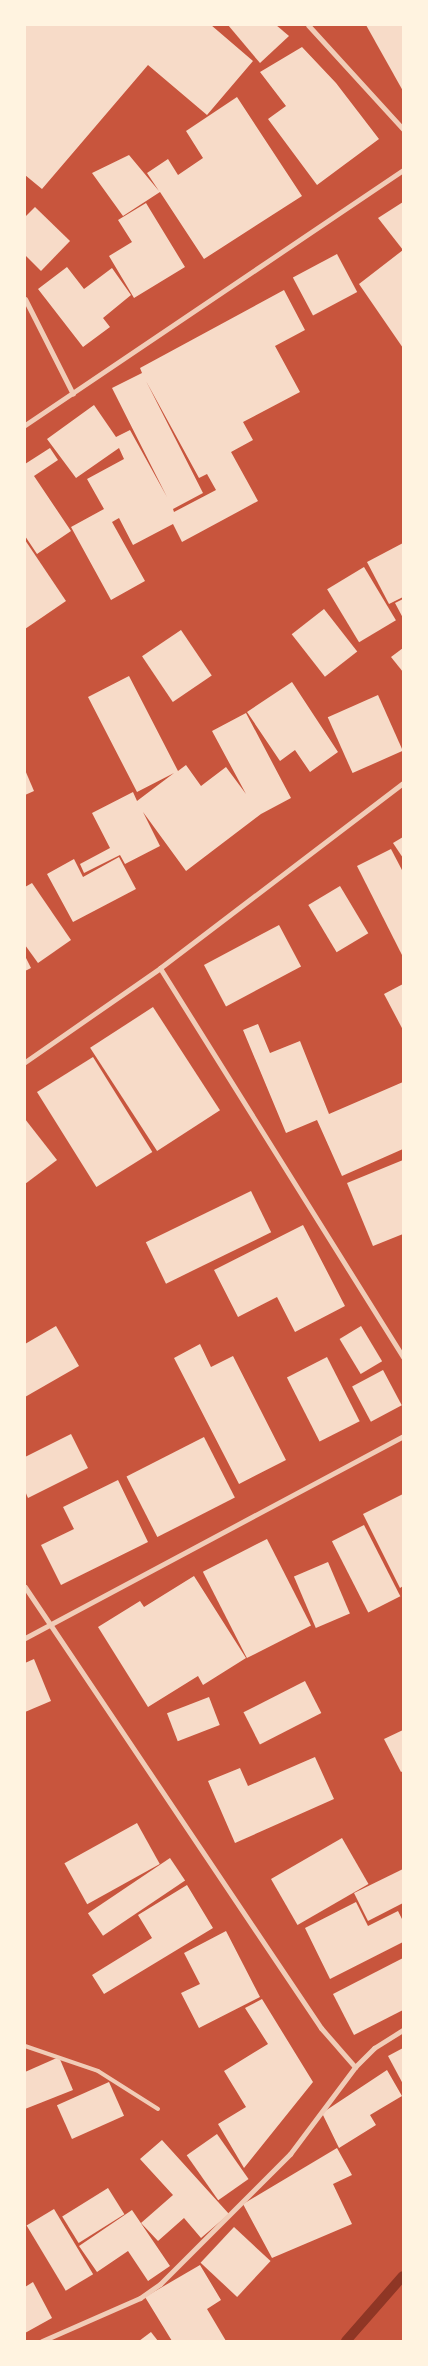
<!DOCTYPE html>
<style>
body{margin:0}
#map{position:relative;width:428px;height:2366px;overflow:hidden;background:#c8553d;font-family:Inter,sans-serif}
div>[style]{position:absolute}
.stream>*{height:10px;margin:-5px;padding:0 5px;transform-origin:5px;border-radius:5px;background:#8f3625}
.building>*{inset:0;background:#f7dbc8;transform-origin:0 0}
.service>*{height:4px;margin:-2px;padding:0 2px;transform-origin:2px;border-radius:2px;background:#f1ccb7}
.minor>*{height:5px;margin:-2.5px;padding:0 2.5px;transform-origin:2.5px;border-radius:2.5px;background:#f1ccb7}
span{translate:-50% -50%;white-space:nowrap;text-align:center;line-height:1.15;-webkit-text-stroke:4px #fff3e0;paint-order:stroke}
.frame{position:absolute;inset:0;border:26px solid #fff3e0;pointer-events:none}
</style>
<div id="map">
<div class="stream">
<div style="left:346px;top:2341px;width:86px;rotate:-48.8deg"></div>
</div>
<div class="building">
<div style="clip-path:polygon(25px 25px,211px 25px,253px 61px,207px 115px,148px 65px,42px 189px,25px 175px)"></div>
<div style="clip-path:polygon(228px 25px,276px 25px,289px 36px,260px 63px)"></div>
<div style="clip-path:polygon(366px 25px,403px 25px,403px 91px)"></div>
<div style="clip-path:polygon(302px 47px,336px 83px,379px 139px,317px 185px,268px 119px,286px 106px,260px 72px)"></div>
<div style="clip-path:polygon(237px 97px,302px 196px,204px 259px,160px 192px,123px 216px,92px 173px,129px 155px,159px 191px,147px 173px,168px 159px,178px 175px,203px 158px,186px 131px)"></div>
<div style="clip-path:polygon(403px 202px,403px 250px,378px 218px)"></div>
<div style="clip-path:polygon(146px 203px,185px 267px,134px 298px,109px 256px,132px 242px,118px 220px)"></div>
<div style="clip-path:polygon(35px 207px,70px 241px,41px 271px,25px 255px,25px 217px)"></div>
<div style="clip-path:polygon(403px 250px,403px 348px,359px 284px)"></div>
<div style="left:337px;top:254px;width:43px;height:50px;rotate:62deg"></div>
<div style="clip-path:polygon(67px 267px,84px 289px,112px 268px,131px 295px,103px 318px,110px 327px,83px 347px,38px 289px)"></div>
<div style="clip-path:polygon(evenodd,284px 290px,305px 330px,275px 346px,300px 392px,243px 422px,253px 440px,231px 452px,258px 501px,182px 542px,173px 524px,133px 545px,119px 518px,112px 522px,145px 581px,111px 600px,71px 527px,104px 509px,87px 479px,124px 459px,119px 448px,76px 478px,47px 439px,94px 405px,116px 437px,130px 430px,167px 497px,112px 388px,142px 373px,140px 368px,284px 290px,146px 381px,199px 478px,207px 474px,216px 490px,174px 512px,173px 509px,203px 493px,146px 381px)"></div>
<div style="clip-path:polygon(50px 448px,58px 460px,34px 476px,71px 531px,37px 554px,25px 536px,25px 464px)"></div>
<div style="clip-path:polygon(25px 540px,66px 601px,25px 629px)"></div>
<div style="clip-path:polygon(403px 543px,403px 597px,389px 604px,367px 562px)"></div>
<div style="left:364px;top:567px;width:62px;height:43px;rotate:59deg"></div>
<div style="clip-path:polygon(403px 599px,403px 618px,395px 603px)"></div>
<div style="left:324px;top:609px;width:54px;height:41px;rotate:52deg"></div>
<div style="left:181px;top:630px;width:55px;height:47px;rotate:56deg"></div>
<div style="clip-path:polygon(403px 648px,403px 672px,391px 657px)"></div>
<div style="clip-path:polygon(129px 676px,178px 771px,186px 765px,201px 786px,226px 767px,246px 794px,212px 731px,246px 713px,291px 798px,261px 814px,186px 871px,143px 812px,160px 846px,125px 864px,120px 855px,84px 873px,80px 864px,110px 848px,92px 813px,133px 792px,137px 801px,174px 773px,137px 792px,88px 697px)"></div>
<div style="clip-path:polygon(292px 682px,338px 752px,310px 772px,295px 750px,280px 761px,247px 712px)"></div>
<div style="left:378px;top:695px;width:61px;height:55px;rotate:66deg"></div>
<div style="clip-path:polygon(25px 770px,34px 791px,25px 795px)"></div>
<div style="clip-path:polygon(403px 837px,403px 858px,393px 843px)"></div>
<div style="clip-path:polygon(391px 849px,403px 872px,403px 957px,357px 866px)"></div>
<div style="clip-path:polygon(119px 857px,136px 889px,73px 922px,47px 874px,74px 859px,83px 877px)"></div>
<div style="clip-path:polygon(32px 883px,71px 940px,38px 963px,25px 945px,25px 887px)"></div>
<div style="left:340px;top:886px;width:55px;height:37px;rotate:59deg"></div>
<div style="left:279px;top:925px;width:47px;height:85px;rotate:62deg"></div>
<div style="clip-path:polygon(25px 956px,31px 968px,25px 971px)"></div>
<div style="clip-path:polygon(403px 984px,403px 1030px,384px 994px)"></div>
<div style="left:153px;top:1007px;width:123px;height:75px;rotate:57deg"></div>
<div style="clip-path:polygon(258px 1024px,270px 1053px,300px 1041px,329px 1114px,403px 1082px,403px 1149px,342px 1176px,317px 1120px,286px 1133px,243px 1030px)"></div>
<div style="left:93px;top:1057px;width:112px;height:66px;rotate:58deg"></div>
<div style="clip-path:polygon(25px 1119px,57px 1160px,25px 1184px)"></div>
<div style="clip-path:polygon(403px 1160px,403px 1234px,373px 1246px,347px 1183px)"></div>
<div style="left:251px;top:1191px;width:46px;height:117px;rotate:64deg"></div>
<div style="clip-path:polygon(303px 1225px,345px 1306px,295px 1332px,277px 1297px,238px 1317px,214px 1270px)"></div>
<div style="clip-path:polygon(56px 1326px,79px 1366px,25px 1397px,25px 1344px)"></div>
<div style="left:361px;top:1326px;width:41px;height:25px;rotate:59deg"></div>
<div style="clip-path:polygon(200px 1344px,211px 1367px,233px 1356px,286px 1460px,239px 1484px,174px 1358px)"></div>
<div style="left:327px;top:1357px;width:72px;height:45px;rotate:63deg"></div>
<div style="left:383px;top:1370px;width:40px;height:35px;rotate:62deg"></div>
<div style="clip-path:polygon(71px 1434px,88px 1468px,28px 1498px,25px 1491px,25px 1457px)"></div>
<div style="left:204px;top:1437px;width:68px;height:87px;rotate:63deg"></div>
<div style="clip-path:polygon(118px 1480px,148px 1542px,61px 1585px,41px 1545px,74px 1529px,63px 1507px)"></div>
<div style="clip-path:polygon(403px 1494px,403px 1586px,400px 1588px,363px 1514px)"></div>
<div style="left:364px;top:1525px;width:80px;height:36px;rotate:63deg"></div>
<div style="left:267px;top:1539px;width:97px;height:72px;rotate:63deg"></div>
<div style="left:328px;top:1562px;width:56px;height:37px;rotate:67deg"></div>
<div style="clip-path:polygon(194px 1576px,246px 1658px,203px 1685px,198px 1676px,148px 1707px,98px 1627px,140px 1601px,144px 1607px)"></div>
<div style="clip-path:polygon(34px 1659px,51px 1701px,25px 1712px,25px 1663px)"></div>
<div style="left:305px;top:1681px;width:36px;height:69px;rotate:63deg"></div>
<div style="left:209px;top:1697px;width:30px;height:45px;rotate:69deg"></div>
<div style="clip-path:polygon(403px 1730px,403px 1771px,401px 1772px,384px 1739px)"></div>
<div style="clip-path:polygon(315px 1757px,334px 1799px,235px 1843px,208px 1781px,240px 1768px,248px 1786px)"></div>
<div style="left:137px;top:1823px;width:47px;height:83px;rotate:61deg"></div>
<div style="left:342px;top:1838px;width:53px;height:82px;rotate:60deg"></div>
<div style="left:170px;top:1858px;width:27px;height:99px;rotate:56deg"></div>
<div style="clip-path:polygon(403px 1869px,403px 1903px,368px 1921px,354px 1893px)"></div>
<div style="clip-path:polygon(187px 1885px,213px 1928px,104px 1994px,92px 1975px,152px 1938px,138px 1915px)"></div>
<div style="clip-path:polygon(356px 1902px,368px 1926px,398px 1911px,403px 1921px,403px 1942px,330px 1979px,305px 1928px)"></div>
<div style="clip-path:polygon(226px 1931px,260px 1997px,199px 2028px,181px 1993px,200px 1984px,184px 1953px)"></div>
<div style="clip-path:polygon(403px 1958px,403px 2010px,354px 2035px,333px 1994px)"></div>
<div style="clip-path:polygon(262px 1999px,313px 2082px,244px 2168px,218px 2124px,246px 2107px,224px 2071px,268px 2044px,245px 2008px)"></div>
<div style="clip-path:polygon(403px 2048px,403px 2084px,388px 2056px)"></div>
<div style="clip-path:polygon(59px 2057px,73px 2090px,25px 2109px,25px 2072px)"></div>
<div style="clip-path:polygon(387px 2070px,402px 2096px,370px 2115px,376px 2125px,339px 2148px,322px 2113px)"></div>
<div style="left:109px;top:2082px;width:37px;height:57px;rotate:66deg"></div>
<div style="left:217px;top:2134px;width:55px;height:37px;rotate:55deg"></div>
<div style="clip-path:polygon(162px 2140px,229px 2214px,201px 2238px,184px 2218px,158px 2241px,141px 2223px,173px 2195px,140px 2159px)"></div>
<div style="clip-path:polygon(337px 2148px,352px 2175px,333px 2184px,352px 2224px,272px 2258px,243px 2204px)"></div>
<div style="left:108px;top:2188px;width:31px;height:54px;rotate:58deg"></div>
<div style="left:54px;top:2209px;width:76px;height:32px;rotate:59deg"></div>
<div style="clip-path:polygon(132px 2210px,170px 2266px,148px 2281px,128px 2251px,97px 2272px,79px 2246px)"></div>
<div style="left:234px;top:2227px;width:50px;height:49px;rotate:43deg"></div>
<div style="clip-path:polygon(200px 2265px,221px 2300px,207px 2309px,226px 2341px,172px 2341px,145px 2297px)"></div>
<div style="clip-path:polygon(33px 2282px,52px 2318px,25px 2333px,25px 2287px)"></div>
<div style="clip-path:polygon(151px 2332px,158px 2341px,139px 2341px)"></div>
</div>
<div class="service">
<div style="left:25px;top:2046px;width:77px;rotate:18.9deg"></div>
<div style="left:98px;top:2071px;width:71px;rotate:32.3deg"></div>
</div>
<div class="minor">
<div style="left:308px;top:25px;width:141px;rotate:47.6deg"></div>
<div style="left:25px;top:299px;width:106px;rotate:63.2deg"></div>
<div style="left:25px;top:425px;width:456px;rotate:-34deg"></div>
<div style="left:160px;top:968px;width:459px;rotate:58deg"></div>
<div style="left:25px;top:1062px;width:165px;rotate:-34.8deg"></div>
<div style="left:160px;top:968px;width:305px;rotate:-37.3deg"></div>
<div style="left:25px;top:1587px;width:531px;rotate:56.13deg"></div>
<div style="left:321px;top:2028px;width:52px;rotate:48.9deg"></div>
<div style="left:25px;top:1638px;width:429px;rotate:-28.1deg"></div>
<div style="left:42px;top:2341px;width:107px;rotate:-23.7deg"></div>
<div style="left:140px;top:2298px;width:24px;rotate:-35deg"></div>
<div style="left:160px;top:2284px;width:184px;rotate:-45deg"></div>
<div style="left:290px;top:2154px;width:109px;rotate:-53.2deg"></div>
<div style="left:355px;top:2067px;width:27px;rotate:-45deg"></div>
<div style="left:374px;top:2048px;width:34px;rotate:-32deg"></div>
</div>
<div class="frame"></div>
</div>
